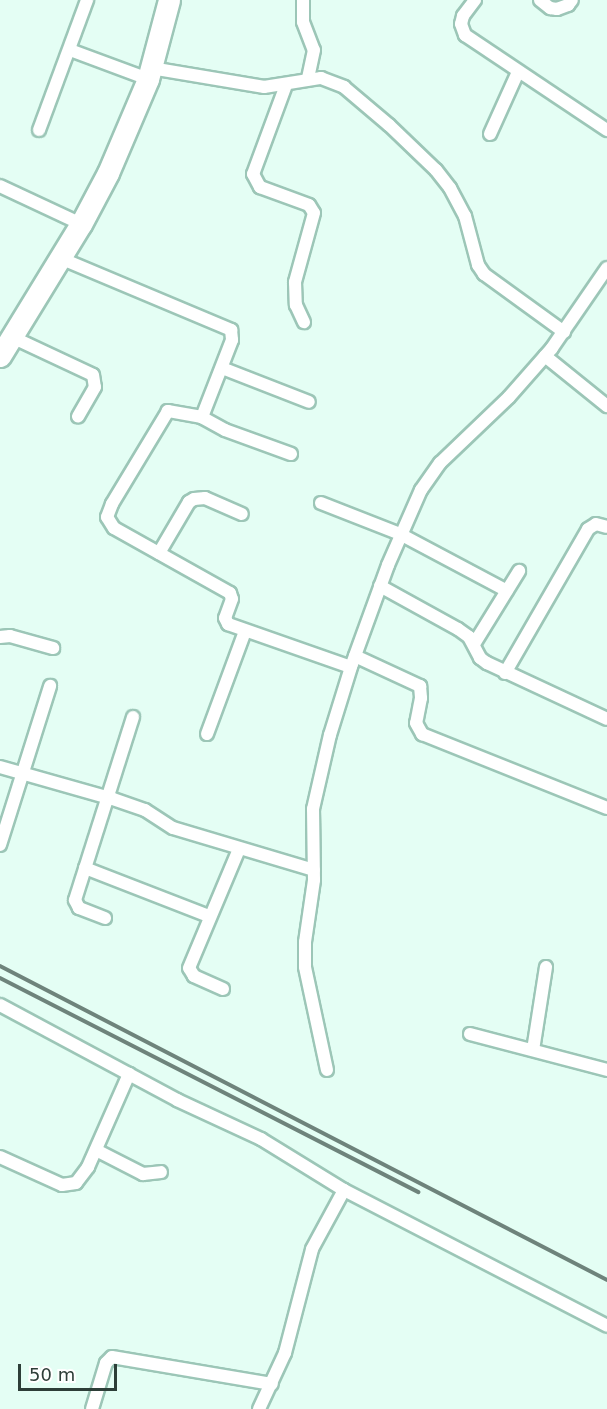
<!DOCTYPE html>
<style>
body{margin:0}
#map{position:relative;width:607px;height:1409px;overflow:hidden;background:#e4fef4;font-family:"DejaVu Sans",sans-serif}
div>[style]{position:absolute}
.roads{filter:drop-shadow(2px 0 #9cc6b7) drop-shadow(-2px 0 #9cc6b7) drop-shadow(0 2px #9cc6b7) drop-shadow(0 -2px #9cc6b7)}
.minor>*{height:12px;margin:-6px;padding:0 6px;transform-origin:6px;border-radius:6px;background:#fff}
.trunk>*{height:21px;margin:-10.5px;padding:0 10.5px;transform-origin:10.5px;border-radius:10.5px;background:#fff}
.rail>*{height:4px;margin:-2px;padding:0 2px;transform-origin:2px;border-radius:2px;background:#6e837b}
span{translate:-50% -50%;white-space:nowrap;text-align:center;line-height:1.15;-webkit-text-stroke:5px #fff;paint-order:stroke}
.scale{position:absolute;left:18px;top:1364px;width:99px;height:27px;box-sizing:border-box;border:3px solid #2d3e38;border-top:0;padding-left:8px;font-size:18px;line-height:21px;white-space:nowrap;color:#2d3e38;-webkit-text-stroke:4px #fff;paint-order:stroke}
</style>
<div id="map">
<div class="roads">
<div class="minor">
<div style="left:303px;top:0;width:22px;rotate:90deg"></div>
<div style="left:303px;top:22px;width:30px;rotate:69deg"></div>
<div style="left:314px;top:50px;width:30px;rotate:102deg"></div>
<div style="left:475px;top:0;width:20px;rotate:127deg"></div>
<div style="left:463px;top:16px;width:8px;rotate:104deg"></div>
<div style="left:461px;top:24px;width:12px;rotate:70deg"></div>
<div style="left:465px;top:35px;width:171px;rotate:33.8deg"></div>
<div style="left:540px;top:0;width:13px;rotate:39deg"></div>
<div style="left:550px;top:8px;width:7px;rotate:8deg"></div>
<div style="left:557px;top:9px;width:12px;rotate:-20deg"></div>
<div style="left:568px;top:5px;width:6px;rotate:-51deg"></div>
<div style="left:70px;top:50px;width:83px;rotate:20.4deg"></div>
<div style="left:151px;top:68px;width:115px;rotate:9.5deg"></div>
<div style="left:264px;top:87px;width:58px;rotate:-9deg"></div>
<div style="left:321px;top:78px;width:25px;rotate:21deg"></div>
<div style="left:344px;top:87px;width:59px;rotate:40.2deg"></div>
<div style="left:389px;top:125px;width:65px;rotate:43.8deg"></div>
<div style="left:436px;top:170px;width:23px;rotate:52deg"></div>
<div style="left:450px;top:188px;width:32px;rotate:62deg"></div>
<div style="left:465px;top:216px;width:51px;rotate:75.1deg"></div>
<div style="left:478px;top:265px;width:11px;rotate:56deg"></div>
<div style="left:484px;top:274px;width:99px;rotate:35.9deg"></div>
<div style="left:286px;top:85px;width:95px;rotate:110.3deg"></div>
<div style="left:253px;top:174px;width:15px;rotate:62deg"></div>
<div style="left:260px;top:187px;width:52px;rotate:20.2deg"></div>
<div style="left:309px;top:205px;width:9px;rotate:58deg"></div>
<div style="left:314px;top:213px;width:72px;rotate:105.4deg"></div>
<div style="left:295px;top:282px;width:23px;rotate:88deg"></div>
<div style="left:296px;top:305px;width:19px;rotate:65deg"></div>
<div style="left:39px;top:130px;width:139px;rotate:-69.7deg"></div>
<div style="left:490px;top:134px;width:68px;rotate:-65.7deg"></div>
<div style="left:0;top:186px;width:89px;rotate:25.1deg"></div>
<div style="left:60px;top:258px;width:186px;rotate:22.8deg"></div>
<div style="left:231px;top:330px;width:10px;rotate:84deg"></div>
<div style="left:232px;top:340px;width:83px;rotate:111.3deg"></div>
<div style="left:12px;top:337px;width:89px;rotate:25.1deg"></div>
<div style="left:93px;top:375px;width:12px;rotate:81deg"></div>
<div style="left:95px;top:387px;width:34px;rotate:120deg"></div>
<div style="left:545px;top:356px;width:80px;rotate:38.9deg"></div>
<div style="left:222px;top:368px;width:93px;rotate:21.3deg"></div>
<div style="left:291px;top:454px;width:70px;rotate:-160deg"></div>
<div style="left:225px;top:430px;width:26px;rotate:-151deg"></div>
<div style="left:202px;top:417px;width:35px;rotate:-170deg"></div>
<div style="left:168px;top:411px;width:109px;rotate:121.1deg"></div>
<div style="left:112px;top:504px;width:14px;rotate:111deg"></div>
<div style="left:107px;top:517px;width:13px;rotate:58deg"></div>
<div style="left:114px;top:528px;width:133px;rotate:29.3deg"></div>
<div style="left:230px;top:593px;width:6px;rotate:72deg"></div>
<div style="left:232px;top:599px;width:20px;rotate:110deg"></div>
<div style="left:225px;top:618px;width:7px;rotate:63deg"></div>
<div style="left:228px;top:624px;width:130px;rotate:19.3deg"></div>
<div style="left:321px;top:503px;width:85px;rotate:21.4deg"></div>
<div style="left:400px;top:534px;width:121px;rotate:28deg"></div>
<div style="left:159px;top:553px;width:59px;rotate:-59.5deg"></div>
<div style="left:189px;top:502px;width:6px;rotate:-31deg"></div>
<div style="left:194px;top:499px;width:11px;rotate:-5deg"></div>
<div style="left:205px;top:498px;width:40px;rotate:23.4deg"></div>
<div style="left:380px;top:586px;width:89px;rotate:28.9deg"></div>
<div style="left:458px;top:629px;width:14px;rotate:36deg"></div>
<div style="left:469px;top:637px;width:24px;rotate:62deg"></div>
<div style="left:480px;top:658px;width:9px;rotate:36deg"></div>
<div style="left:487px;top:663px;width:132px;rotate:25deg"></div>
<div style="left:0;top:637px;width:10px;rotate:-6deg"></div>
<div style="left:10px;top:636px;width:45px;rotate:15.6deg"></div>
<div style="left:474px;top:644px;width:86px;rotate:-58.3deg"></div>
<div style="left:355px;top:656px;width:72px;rotate:24.8deg"></div>
<div style="left:420px;top:686px;width:12px;rotate:85deg"></div>
<div style="left:421px;top:698px;width:25px;rotate:101deg"></div>
<div style="left:416px;top:723px;width:13px;rotate:61deg"></div>
<div style="left:422px;top:734px;width:199px;rotate:21.8deg"></div>
<div style="left:505px;top:673px;width:166px;rotate:-60deg"></div>
<div style="left:588px;top:529px;width:9px;rotate:-32deg"></div>
<div style="left:596px;top:524px;width:11px;rotate:15deg"></div>
<div style="left:207px;top:734px;width:110px;rotate:-69.7deg"></div>
<div style="left:0;top:767px;width:117px;rotate:15.8deg"></div>
<div style="left:113px;top:799px;width:34px;rotate:19deg"></div>
<div style="left:145px;top:810px;width:33px;rotate:33deg"></div>
<div style="left:173px;top:828px;width:147px;rotate:16.6deg"></div>
<div style="left:0;top:845px;width:167px;rotate:-72.5deg"></div>
<div style="left:85px;top:868px;width:133px;rotate:21.2deg"></div>
<div style="left:105px;top:918px;width:28px;rotate:-159deg"></div>
<div style="left:79px;top:908px;width:9px;rotate:-117deg"></div>
<div style="left:75px;top:900px;width:192px;rotate:-72.4deg"></div>
<div style="left:223px;top:989px;width:32px;rotate:-156deg"></div>
<div style="left:194px;top:976px;width:9px;rotate:-122deg"></div>
<div style="left:189px;top:968px;width:129px;rotate:-67.2deg"></div>
<div style="left:0;top:1005px;width:201px;rotate:28.2deg"></div>
<div style="left:177px;top:1100px;width:93px;rotate:24.9deg"></div>
<div style="left:261px;top:1139px;width:97px;rotate:31.6deg"></div>
<div style="left:344px;top:1190px;width:296px;rotate:27.3deg"></div>
<div style="left:470px;top:1034px;width:142px;rotate:14.7deg"></div>
<div style="left:533px;top:1050px;width:84px;rotate:-81.1deg"></div>
<div style="left:327px;top:1070px;width:105px;rotate:-102.1deg"></div>
<div style="left:305px;top:967px;width:25px;rotate:-90deg"></div>
<div style="left:305px;top:942px;width:63px;rotate:-81.7deg"></div>
<div style="left:314px;top:880px;width:71px;rotate:-90.8deg"></div>
<div style="left:313px;top:809px;width:76px;rotate:-77.1deg"></div>
<div style="left:330px;top:735px;width:74px;rotate:-72.8deg"></div>
<div style="left:352px;top:664px;width:105px;rotate:-70deg"></div>
<div style="left:388px;top:565px;width:82px;rotate:-66.3deg"></div>
<div style="left:421px;top:490px;width:33px;rotate:-55deg"></div>
<div style="left:440px;top:463px;width:95px;rotate:-43.7deg"></div>
<div style="left:509px;top:397px;width:65px;rotate:-48.7deg"></div>
<div style="left:552px;top:348px;width:97px;rotate:-55.5deg"></div>
<div style="left:96px;top:1150px;width:53px;rotate:27.1deg"></div>
<div style="left:143px;top:1174px;width:18px;rotate:-6deg"></div>
<div style="left:0;top:1157px;width:68px;rotate:24.3deg"></div>
<div style="left:62px;top:1185px;width:14px;rotate:-8deg"></div>
<div style="left:76px;top:1183px;width:20px;rotate:-53deg"></div>
<div style="left:88px;top:1167px;width:102px;rotate:-66.2deg"></div>
<div style="left:92px;top:1409px;width:48px;rotate:-73.1deg"></div>
<div style="left:106px;top:1363px;width:8px;rotate:-45deg"></div>
<div style="left:112px;top:1357px;width:162px;rotate:9.6deg"></div>
<div style="left:259px;top:1409px;width:62px;rotate:-65.1deg"></div>
<div style="left:285px;top:1353px;width:107px;rotate:-75.4deg"></div>
<div style="left:312px;top:1249px;width:67px;rotate:-61.5deg"></div>
</div>
<div class="trunk">
<div style="left:0;top:356px;width:155px;rotate:-58.5deg"></div>
<div style="left:81px;top:224px;width:58px;rotate:-62.1deg"></div>
<div style="left:108px;top:173px;width:102px;rotate:-66.9deg"></div>
<div style="left:148px;top:79px;width:82px;rotate:-75.1deg"></div>
</div>
</div>
<div class="rail">
<div style="left:0;top:966px;width:683px;rotate:27.35deg"></div>
<div style="left:0;top:978px;width:470px;rotate:27.1deg"></div>
</div>
<div class="scale">50 m</div>
</div>
